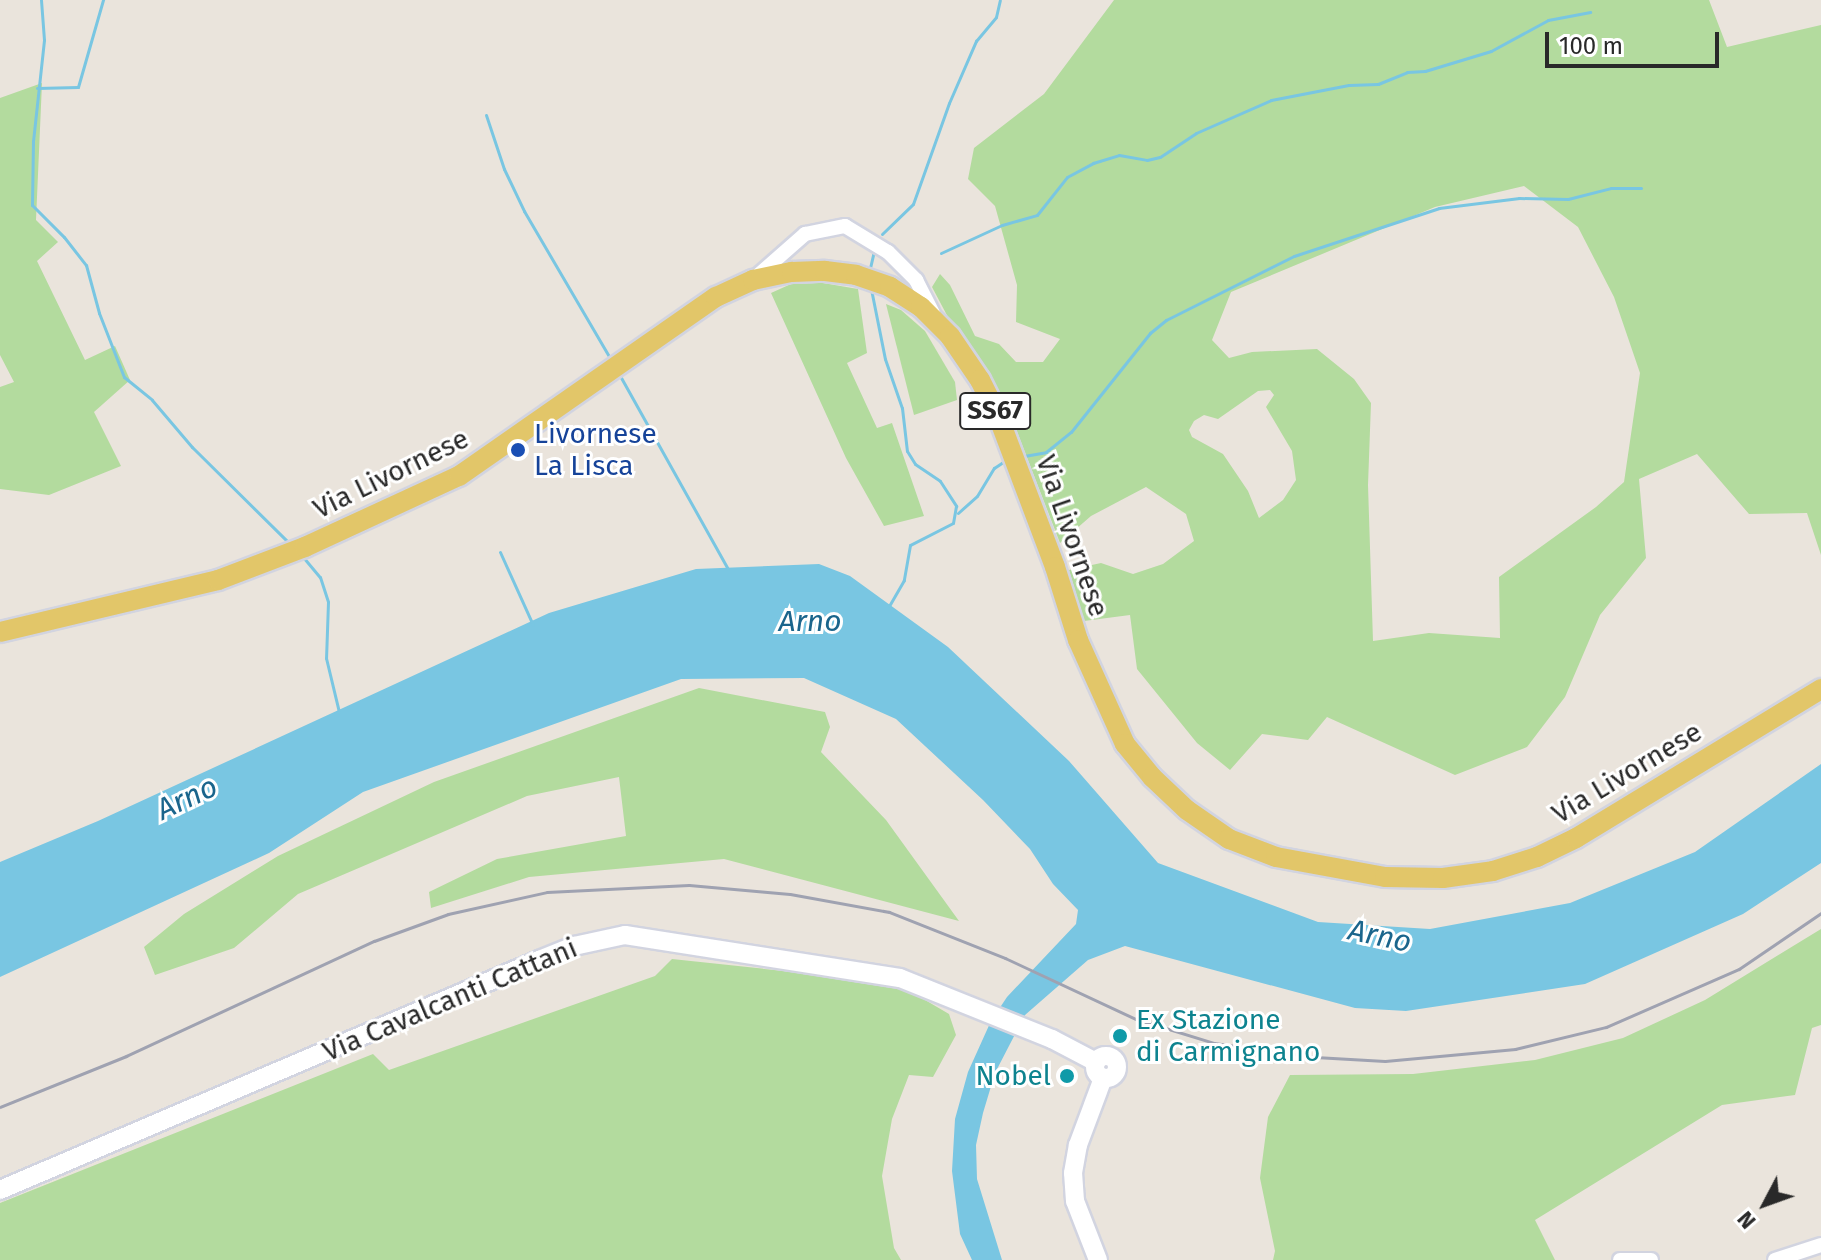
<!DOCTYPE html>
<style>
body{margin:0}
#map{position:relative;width:1821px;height:1260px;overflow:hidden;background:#eae4dc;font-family:"Fira Sans",sans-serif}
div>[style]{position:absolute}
.green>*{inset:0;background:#b3db9e}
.water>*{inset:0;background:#79c6e2}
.stream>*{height:3px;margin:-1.5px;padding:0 1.5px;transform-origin:1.5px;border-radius:1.5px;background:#79c6e2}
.roads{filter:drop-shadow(2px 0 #d2d4e0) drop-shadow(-2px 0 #d2d4e0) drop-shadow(0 2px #d2d4e0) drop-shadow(0 -2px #d2d4e0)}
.street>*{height:14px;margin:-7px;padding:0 7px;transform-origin:7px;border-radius:7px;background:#fff}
.secondary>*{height:18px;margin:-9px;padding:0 9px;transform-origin:9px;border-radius:9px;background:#fff}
.secondary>.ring{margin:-9px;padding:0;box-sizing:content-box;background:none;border:18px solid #fff;border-radius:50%}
.primary>*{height:20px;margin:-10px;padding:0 10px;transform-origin:10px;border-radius:10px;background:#e2c669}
.rail>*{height:3px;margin:-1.5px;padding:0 1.5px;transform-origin:1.5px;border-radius:1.5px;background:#9fa2b1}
.dots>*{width:22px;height:22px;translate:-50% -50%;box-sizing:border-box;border:4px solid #fff;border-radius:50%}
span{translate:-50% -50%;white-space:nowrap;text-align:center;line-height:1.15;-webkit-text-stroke:6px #fff;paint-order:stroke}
.shield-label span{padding:2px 6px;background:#fff;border:2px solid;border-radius:6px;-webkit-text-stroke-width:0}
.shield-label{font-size:26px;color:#292929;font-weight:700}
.transit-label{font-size:28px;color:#164399}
.left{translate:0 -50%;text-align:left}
.street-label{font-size:28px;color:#292929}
.culture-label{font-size:28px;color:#0d838f}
.right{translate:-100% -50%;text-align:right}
.water-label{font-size:30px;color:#1a658c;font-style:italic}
.north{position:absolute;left:1725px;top:1164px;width:80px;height:80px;-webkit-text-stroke:6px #fff;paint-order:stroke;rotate:229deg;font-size:22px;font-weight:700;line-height:32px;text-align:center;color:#292929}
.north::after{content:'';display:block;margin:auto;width:28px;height:36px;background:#292929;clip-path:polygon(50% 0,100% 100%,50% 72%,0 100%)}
.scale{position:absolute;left:1545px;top:32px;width:174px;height:36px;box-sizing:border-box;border:4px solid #292929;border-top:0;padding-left:10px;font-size:24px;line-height:28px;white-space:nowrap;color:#292929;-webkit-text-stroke:6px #fff;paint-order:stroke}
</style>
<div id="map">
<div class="green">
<div style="clip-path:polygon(evenodd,1114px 0,1709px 0,1727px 47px,1821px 25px,1821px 555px,1807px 513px,1749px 514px,1697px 454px,1639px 479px,1646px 558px,1600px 615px,1565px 697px,1527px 747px,1455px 775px,1327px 717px,1308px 740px,1262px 734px,1230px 770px,1197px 743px,1137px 669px,1130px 615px,1084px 621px,1069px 570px,1101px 563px,1133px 574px,1163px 564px,1194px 541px,1186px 514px,1146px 487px,1091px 516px,1060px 543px,1004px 398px,950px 321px,932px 287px,940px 274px,950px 285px,975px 336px,999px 344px,1016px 362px,1043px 362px,1060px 339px,1016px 322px,1017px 285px,995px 206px,968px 179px,974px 148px,1044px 94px,1114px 0,1524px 186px,1578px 227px,1614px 297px,1640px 373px,1624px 482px,1596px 507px,1499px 577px,1500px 638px,1429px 633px,1373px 641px,1368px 485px,1371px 403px,1354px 379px,1317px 349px,1252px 352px,1229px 358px,1212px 340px,1231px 292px,1435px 207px,1524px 186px,1114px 0,1270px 390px,1274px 395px,1266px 407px,1292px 451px,1296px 480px,1283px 500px,1259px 518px,1248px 491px,1223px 454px,1192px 437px,1189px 430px,1194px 421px,1204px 415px,1218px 419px,1258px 391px,1270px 390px)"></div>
<div style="clip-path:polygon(42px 83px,36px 220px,58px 242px,37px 261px,85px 360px,115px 346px,130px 380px,94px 412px,121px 466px,49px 495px,0 489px,0 387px,14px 382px,0 355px,0 98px)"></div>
<div style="clip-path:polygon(817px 282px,858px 289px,867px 353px,847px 363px,877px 428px,892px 423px,924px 516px,884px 526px,846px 458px,771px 293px,791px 284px)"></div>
<div style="clip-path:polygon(886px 304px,901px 310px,925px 331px,955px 382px,957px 400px,914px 415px)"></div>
<div style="clip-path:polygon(699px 688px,825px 712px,830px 727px,821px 752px,886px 820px,959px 921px,724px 859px,529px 877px,431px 908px,429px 892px,497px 859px,626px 836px,619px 777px,527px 796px,298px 894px,234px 948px,155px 975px,144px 947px,184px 914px,278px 856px,434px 782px)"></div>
<div style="clip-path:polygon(1821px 929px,1821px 1025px,1812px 1028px,1795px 1095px,1722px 1105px,1535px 1220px,1555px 1260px,1273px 1260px,1275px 1251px,1260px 1178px,1268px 1117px,1290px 1075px,1413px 1074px,1535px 1060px,1623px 1038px,1705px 1000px)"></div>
<div style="clip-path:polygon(672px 959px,896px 983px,949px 1014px,956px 1035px,933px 1077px,909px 1075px,892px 1119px,882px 1176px,894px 1248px,901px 1260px,0 1260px,0 1203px,373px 1054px,389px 1070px,655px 976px)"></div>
</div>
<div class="water">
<div style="clip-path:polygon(819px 564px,850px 576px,948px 647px,1069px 761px,1158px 863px,1318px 922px,1430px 929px,1570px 903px,1695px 852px,1821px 764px,1821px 863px,1743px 914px,1585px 984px,1406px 1011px,1355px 1008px,1125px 946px,1088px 960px,1025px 1015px,995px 1073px,983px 1113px,976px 1145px,977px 1179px,1002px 1260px,972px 1260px,960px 1234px,952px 1171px,955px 1119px,968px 1072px,991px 1021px,1007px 997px,1076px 924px,1078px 910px,1053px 884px,1030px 849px,983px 800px,896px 719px,804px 678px,681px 679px,363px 792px,269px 853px,0 977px,0 862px,98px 821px,549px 613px,696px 569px)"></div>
</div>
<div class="stream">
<div style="left:41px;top:0;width:40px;rotate:85.7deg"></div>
<div style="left:44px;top:40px;width:102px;rotate:96.2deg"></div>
<div style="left:33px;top:141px;width:64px;rotate:90.9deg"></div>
<div style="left:32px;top:205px;width:45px;rotate:45deg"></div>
<div style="left:64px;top:237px;width:36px;rotate:52deg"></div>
<div style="left:86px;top:265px;width:50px;rotate:74.8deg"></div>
<div style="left:99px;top:313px;width:69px;rotate:68.7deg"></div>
<div style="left:124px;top:377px;width:36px;rotate:39deg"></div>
<div style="left:152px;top:400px;width:62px;rotate:49.6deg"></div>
<div style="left:192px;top:447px;width:136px;rotate:44.7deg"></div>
<div style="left:37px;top:88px;width:41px;rotate:-1.4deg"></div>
<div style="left:78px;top:87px;width:91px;rotate:-74deg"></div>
<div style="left:486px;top:115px;width:57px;rotate:71.6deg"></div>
<div style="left:504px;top:169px;width:47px;rotate:64.5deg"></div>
<div style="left:524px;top:211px;width:173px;rotate:59.7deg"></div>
<div style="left:882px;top:234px;width:43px;rotate:-44.1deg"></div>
<div style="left:913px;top:204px;width:107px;rotate:-70.4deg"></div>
<div style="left:949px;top:103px;width:68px;rotate:-66.5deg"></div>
<div style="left:976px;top:41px;width:31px;rotate:-50deg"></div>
<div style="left:996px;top:17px;width:17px;rotate:-77deg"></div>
<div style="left:941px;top:253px;width:67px;rotate:-24.7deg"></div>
<div style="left:1002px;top:225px;width:36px;rotate:-16deg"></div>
<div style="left:1037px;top:215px;width:48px;rotate:-51.7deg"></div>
<div style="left:1067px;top:177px;width:30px;rotate:-28deg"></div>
<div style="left:1093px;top:163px;width:27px;rotate:-17deg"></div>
<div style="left:1119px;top:155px;width:28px;rotate:10deg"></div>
<div style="left:1147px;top:160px;width:13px;rotate:-13deg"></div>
<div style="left:1160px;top:157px;width:43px;rotate:-33.7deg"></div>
<div style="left:1196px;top:133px;width:82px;rotate:-23.7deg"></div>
<div style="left:1271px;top:100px;width:79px;rotate:-10.9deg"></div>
<div style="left:1349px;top:85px;width:29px;rotate:-2deg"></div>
<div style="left:1378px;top:84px;width:31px;rotate:-22deg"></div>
<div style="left:1407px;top:72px;width:18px;rotate:-3deg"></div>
<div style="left:1425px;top:71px;width:69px;rotate:-16.9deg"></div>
<div style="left:1491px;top:51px;width:65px;rotate:-28.5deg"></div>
<div style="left:1548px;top:20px;width:43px;rotate:-10.8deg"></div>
<div style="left:870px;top:268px;width:17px;rotate:-77deg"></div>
<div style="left:871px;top:289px;width:71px;rotate:78.7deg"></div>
<div style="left:885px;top:359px;width:52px;rotate:70.9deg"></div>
<div style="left:902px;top:408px;width:43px;rotate:83.4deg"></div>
<div style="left:907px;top:451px;width:15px;rotate:58deg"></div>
<div style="left:915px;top:464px;width:30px;rotate:34deg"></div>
<div style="left:940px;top:481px;width:30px;rotate:57deg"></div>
<div style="left:956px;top:506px;width:17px;rotate:100deg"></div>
<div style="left:953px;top:523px;width:48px;rotate:152.9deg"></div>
<div style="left:910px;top:545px;width:36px;rotate:100deg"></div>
<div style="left:904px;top:580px;width:30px;rotate:120deg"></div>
<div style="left:619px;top:374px;width:223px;rotate:60.8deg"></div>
<div style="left:1024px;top:456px;width:22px;rotate:-10deg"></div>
<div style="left:1046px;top:452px;width:32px;rotate:-39deg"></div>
<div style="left:1071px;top:432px;width:127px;rotate:-51.4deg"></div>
<div style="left:1150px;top:333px;width:21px;rotate:-39deg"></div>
<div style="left:1166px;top:320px;width:143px;rotate:-26.6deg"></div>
<div style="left:1294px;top:256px;width:153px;rotate:-18.3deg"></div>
<div style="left:1439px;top:208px;width:81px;rotate:-7.1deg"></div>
<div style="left:1519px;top:198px;width:49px;rotate:1.2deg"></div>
<div style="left:1568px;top:199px;width:44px;rotate:-14.3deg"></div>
<div style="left:1611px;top:188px;width:30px"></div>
<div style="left:958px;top:513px;width:25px;rotate:-42deg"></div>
<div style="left:977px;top:496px;width:33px;rotate:-59deg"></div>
<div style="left:994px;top:468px;width:14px;rotate:-34deg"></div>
<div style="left:500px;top:552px;width:80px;rotate:65.7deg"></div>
<div style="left:303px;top:557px;width:26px;rotate:50deg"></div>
<div style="left:320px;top:577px;width:26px;rotate:72deg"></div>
<div style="left:328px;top:602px;width:56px;rotate:92deg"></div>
<div style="left:326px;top:658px;width:56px;rotate:76.5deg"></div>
</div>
<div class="roads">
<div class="street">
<div style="left:755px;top:278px;width:67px;rotate:-41.3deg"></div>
<div style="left:805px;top:234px;width:41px;rotate:-11.3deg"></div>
<div style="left:845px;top:226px;width:50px;rotate:31.2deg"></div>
<div style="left:888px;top:252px;width:40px;rotate:45deg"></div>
<div style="left:916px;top:280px;width:37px;rotate:63deg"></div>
<div style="left:1620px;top:1260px;width:31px"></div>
<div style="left:1775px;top:1260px;width:48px;rotate:-18.1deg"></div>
</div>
<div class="secondary">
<div class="ring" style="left:1095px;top:1056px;width:4px;height:4px"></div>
<div style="left:0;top:1190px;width:586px;rotate:-23.11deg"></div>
<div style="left:539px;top:960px;width:38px;rotate:-22deg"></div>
<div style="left:574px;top:946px;width:52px;rotate:-12.2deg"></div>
<div style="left:625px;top:935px;width:278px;rotate:8.9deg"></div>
<div style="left:900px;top:978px;width:164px;rotate:21.9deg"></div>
<div style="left:1052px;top:1039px;width:50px;rotate:27.6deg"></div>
<div style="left:1098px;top:1260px;width:63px;rotate:-111.3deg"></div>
<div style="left:1075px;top:1201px;width:28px;rotate:-94deg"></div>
<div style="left:1073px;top:1173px;width:28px;rotate:-80deg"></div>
<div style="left:1078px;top:1145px;width:72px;rotate:-69.5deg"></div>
</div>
<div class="primary">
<div style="left:0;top:632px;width:224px;rotate:-13.4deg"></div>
<div style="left:218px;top:580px;width:93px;rotate:-20.8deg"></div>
<div style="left:305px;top:547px;width:170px;rotate:-24.8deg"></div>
<div style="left:459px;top:476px;width:313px;rotate:-34.9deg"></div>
<div style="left:716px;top:297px;width:41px;rotate:-24.7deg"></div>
<div style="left:753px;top:280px;width:40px;rotate:-12deg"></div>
<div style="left:792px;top:272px;width:33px;rotate:-2deg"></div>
<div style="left:825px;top:271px;width:31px;rotate:7deg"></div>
<div style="left:856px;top:275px;width:36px;rotate:19deg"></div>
<div style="left:890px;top:287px;width:37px;rotate:33deg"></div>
<div style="left:921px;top:307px;width:41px;rotate:45deg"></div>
<div style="left:950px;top:336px;width:53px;rotate:55.7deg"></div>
<div style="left:980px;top:380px;width:40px;rotate:63.4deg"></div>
<div style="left:998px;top:416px;width:161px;rotate:69.3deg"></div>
<div style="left:1055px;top:567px;width:77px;rotate:72.5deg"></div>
<div style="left:1078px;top:640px;width:114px;rotate:65.7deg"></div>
<div style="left:1125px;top:744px;width:43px;rotate:50.7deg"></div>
<div style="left:1152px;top:777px;width:48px;rotate:43.3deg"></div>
<div style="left:1187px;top:810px;width:51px;rotate:34.6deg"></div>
<div style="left:1229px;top:839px;width:50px;rotate:21deg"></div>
<div style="left:1276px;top:857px;width:111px;rotate:10.4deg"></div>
<div style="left:1385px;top:877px;width:58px;rotate:1deg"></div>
<div style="left:1443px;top:878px;width:50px;rotate:-8deg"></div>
<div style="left:1493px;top:871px;width:46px;rotate:-17.7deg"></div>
<div style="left:1537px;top:857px;width:43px;rotate:-26deg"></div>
<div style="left:1576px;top:838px;width:287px;rotate:-31.3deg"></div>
</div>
</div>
<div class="rail">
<div style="left:0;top:1107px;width:136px;rotate:-22deg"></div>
<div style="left:126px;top:1056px;width:273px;rotate:-24.9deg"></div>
<div style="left:374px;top:941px;width:79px;rotate:-20deg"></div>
<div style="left:448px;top:914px;width:101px;rotate:-12.5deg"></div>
<div style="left:547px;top:892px;width:142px;rotate:-2.8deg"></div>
<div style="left:689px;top:885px;width:101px;rotate:5.1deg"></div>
<div style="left:790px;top:894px;width:101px;rotate:10.3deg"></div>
<div style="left:889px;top:912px;width:125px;rotate:21.6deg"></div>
<div style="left:1005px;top:958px;width:145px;rotate:25deg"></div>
<div style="left:1136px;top:1019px;width:82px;rotate:17.1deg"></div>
<div style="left:1214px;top:1043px;width:102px;rotate:7.9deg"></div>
<div style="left:1315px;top:1057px;width:70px;rotate:3.3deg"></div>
<div style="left:1385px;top:1061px;width:131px;rotate:-5.3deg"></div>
<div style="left:1515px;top:1049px;width:94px;rotate:-13.6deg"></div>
<div style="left:1606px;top:1027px;width:145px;rotate:-23.6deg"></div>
<div style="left:1739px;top:969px;width:99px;rotate:-34.3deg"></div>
</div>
<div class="dots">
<div style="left:518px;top:450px;background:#1a4fb4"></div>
<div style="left:1120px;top:1036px;background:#0f9aa8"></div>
<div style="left:1067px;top:1076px;background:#0f9aa8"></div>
</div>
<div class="shield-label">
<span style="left:995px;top:411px">SS67</span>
</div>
<div class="transit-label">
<span class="left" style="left:534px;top:450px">Livornese<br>La Lisca</span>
</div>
<div class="street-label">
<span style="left:391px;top:474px;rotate:-26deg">Via Livornese</span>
<span style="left:1072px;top:536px;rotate:71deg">Via Livornese</span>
<span style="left:1627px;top:773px;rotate:-31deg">Via Livornese</span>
<span style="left:450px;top:1000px;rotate:-23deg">Via Cavalcanti Cattani</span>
</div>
<div class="culture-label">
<span class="left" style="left:1136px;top:1036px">Ex Stazione<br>di Carmignano</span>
<span class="right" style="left:1051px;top:1076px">Nobel</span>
</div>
<div class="water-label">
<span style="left:810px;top:621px">Arno</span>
<span style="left:187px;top:798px;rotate:-25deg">Arno</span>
<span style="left:1380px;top:936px;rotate:12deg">Arno</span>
</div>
<div class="north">N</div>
<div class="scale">100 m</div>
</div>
